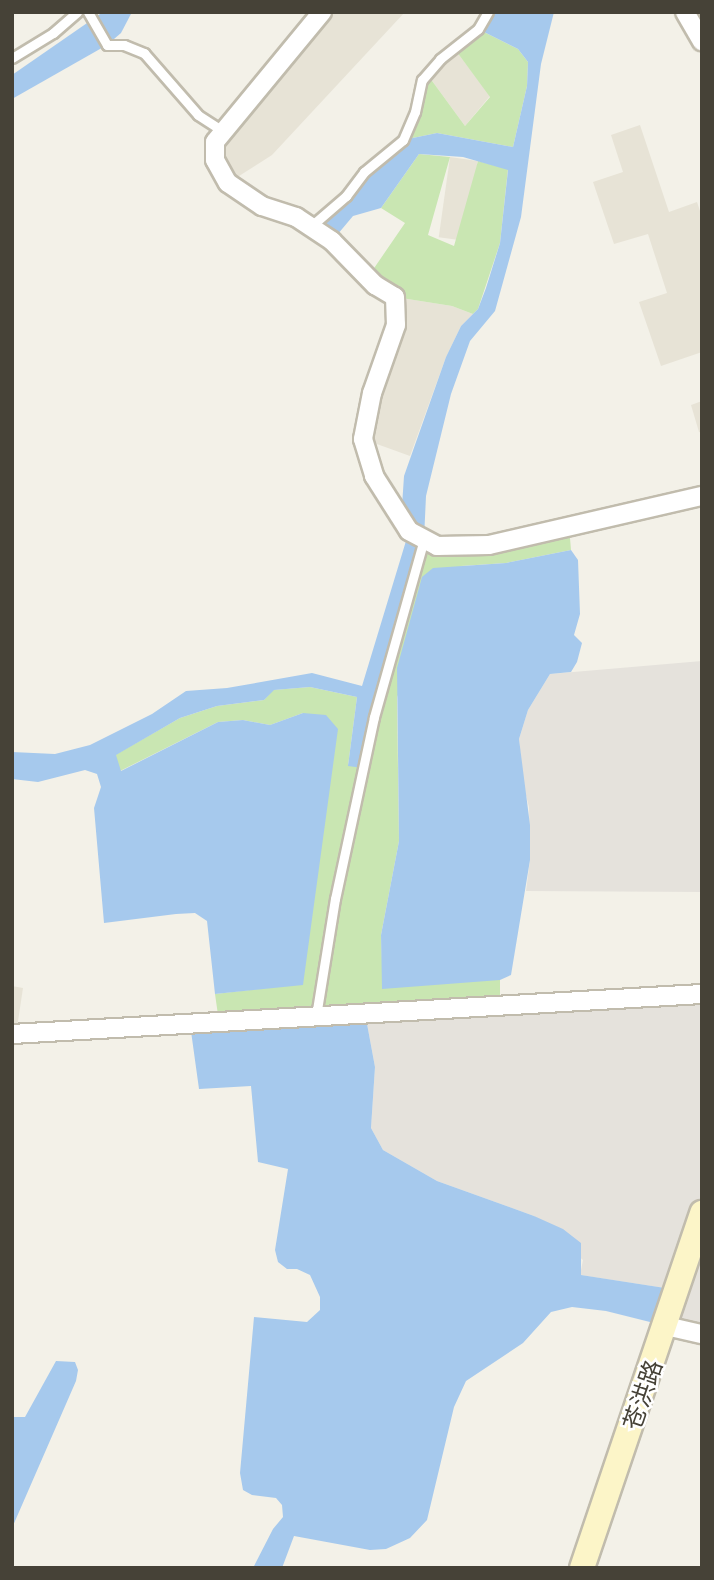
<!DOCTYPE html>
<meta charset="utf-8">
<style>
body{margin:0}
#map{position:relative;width:714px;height:1580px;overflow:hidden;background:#f3f1e8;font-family:Inter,"Noto Sans SC",sans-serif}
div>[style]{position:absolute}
.residential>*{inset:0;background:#e7e3d6;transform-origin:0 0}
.industrial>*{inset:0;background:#e5e2dc}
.green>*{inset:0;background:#c9e6b2}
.water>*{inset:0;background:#a6c9ed}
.roads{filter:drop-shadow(2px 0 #c1bcad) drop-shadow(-2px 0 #c1bcad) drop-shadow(0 2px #c1bcad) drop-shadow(0 -2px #c1bcad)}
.lane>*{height:9px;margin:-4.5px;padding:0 4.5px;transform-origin:4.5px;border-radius:4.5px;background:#fff}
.street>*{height:18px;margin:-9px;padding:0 9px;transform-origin:9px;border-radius:9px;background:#fff}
.secondary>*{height:24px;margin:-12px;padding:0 12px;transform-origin:12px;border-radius:12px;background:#fcf5c8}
span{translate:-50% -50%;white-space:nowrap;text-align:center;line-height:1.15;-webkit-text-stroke:5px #fff;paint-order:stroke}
.street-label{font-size:24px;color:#464237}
.frame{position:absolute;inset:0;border:14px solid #464237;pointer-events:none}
</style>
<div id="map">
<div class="residential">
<div style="clip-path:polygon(322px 12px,405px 12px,272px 155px,228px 183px,215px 142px)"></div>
<div style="clip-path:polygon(454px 48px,490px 96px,465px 126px,427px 74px)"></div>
<div style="clip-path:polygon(640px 125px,669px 212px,697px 202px,702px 217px,702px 352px,661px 366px,639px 302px,667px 293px,648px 234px,614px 244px,593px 182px,623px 172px,611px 135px)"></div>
<div style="left:450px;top:157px;width:28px;height:81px;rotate:8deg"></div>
<div style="clip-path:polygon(395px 297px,452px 306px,473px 314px,461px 326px,446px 357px,410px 456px,363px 439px)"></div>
<div style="clip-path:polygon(702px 401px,702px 433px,699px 432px,691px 405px)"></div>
<div style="clip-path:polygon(12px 986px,23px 988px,12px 1061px)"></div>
</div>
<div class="industrial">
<div style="clip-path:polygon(702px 661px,702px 892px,526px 891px,530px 860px,529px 807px,523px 784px,519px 739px,528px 710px,550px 674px)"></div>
<div style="clip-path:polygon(702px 994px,702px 1334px,666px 1326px,678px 1290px,580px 1275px,583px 1260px,534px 1216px,437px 1181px,383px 1150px,371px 1128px,375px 1067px,365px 1013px)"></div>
</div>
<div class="green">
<div style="clip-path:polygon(478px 29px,518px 49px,528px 62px,527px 86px,513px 147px,437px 133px,403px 140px,427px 74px,465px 126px,490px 97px,454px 48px)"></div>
<div style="clip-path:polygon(419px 154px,450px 157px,428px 235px,454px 246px,478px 161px,508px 169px,500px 243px,478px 309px,473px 314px,452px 306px,395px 297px,368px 277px,405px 223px,381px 208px)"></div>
<div style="clip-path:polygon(569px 526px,571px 550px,506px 563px,461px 566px,397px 697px,399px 841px,381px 935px,383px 988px,500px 979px,500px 1006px,219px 1022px,215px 994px,303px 984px,303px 713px,270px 725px,243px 720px,218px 722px,120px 771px,115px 755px,180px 718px,217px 706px,264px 700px,273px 690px,310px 687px,357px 697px,348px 766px,424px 539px,437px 546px)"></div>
</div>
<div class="water">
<div style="clip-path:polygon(103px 12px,132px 12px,121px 33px,107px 45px,12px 99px,12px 75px)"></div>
<div style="clip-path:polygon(488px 12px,554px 12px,541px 64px,521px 217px,495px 311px,470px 341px,451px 394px,426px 496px,424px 539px,363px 768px,348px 766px,357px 697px,310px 687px,274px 690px,264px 700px,217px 706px,180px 718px,116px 755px,121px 771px,218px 722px,243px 720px,270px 725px,303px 713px,326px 715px,338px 729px,303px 985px,215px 994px,207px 921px,195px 913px,176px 914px,104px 923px,94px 808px,101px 787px,97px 774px,85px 770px,38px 782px,12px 779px,12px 752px,55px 754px,90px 745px,152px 714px,186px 691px,227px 688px,312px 673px,362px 686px,409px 531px,402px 506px,404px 476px,446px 357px,461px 326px,478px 309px,486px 288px,500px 243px,508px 170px,463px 157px,419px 154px,381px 208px,353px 216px,332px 241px,310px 227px,364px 172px,403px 140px,437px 133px,513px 147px,527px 86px,528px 62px,518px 49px,478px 29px)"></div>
<div style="clip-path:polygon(571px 550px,578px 560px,580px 614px,574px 635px,582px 643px,577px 662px,571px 672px,550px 674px,528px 710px,519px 739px,530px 825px,530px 860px,511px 975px,500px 980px,382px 989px,381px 935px,399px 841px,397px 668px,422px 577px,433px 568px,506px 563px)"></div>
<div style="clip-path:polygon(365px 1013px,375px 1067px,371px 1128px,383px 1150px,437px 1181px,534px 1216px,563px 1229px,581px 1243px,581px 1275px,678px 1290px,666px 1326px,606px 1311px,572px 1307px,551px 1312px,523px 1343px,466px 1381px,454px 1407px,427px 1520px,410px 1538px,386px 1549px,370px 1550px,294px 1536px,282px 1568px,253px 1568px,273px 1529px,283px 1517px,282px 1505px,276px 1498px,252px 1495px,243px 1490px,240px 1473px,254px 1317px,307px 1322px,320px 1310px,320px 1297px,310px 1275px,297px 1269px,287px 1269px,278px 1262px,275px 1250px,288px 1169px,258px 1162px,251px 1086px,199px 1089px,190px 1024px)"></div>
<div style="clip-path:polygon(56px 1361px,75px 1362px,78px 1370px,76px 1381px,12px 1528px,12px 1417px,25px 1417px)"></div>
</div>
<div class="roads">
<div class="lane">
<div style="left:88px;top:12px;width:38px;rotate:60deg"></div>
<div style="left:107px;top:45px;width:17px"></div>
<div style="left:124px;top:45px;width:22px;rotate:22deg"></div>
<div style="left:144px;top:53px;width:82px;rotate:48.9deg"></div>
<div style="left:198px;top:115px;width:30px;rotate:33deg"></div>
<div style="left:12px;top:58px;width:48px;rotate:-31.4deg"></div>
<div style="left:53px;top:33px;width:32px;rotate:-41deg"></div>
<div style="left:310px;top:227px;width:48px;rotate:-40.7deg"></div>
<div style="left:346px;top:196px;width:30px;rotate:-53deg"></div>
<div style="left:364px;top:172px;width:50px;rotate:-39.4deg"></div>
<div style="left:403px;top:140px;width:30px;rotate:-67deg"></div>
<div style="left:415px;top:112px;width:33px;rotate:-78deg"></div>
<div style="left:422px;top:80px;width:28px;rotate:-49deg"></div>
<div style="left:440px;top:59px;width:48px;rotate:-38.3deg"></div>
<div style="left:478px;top:29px;width:20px;rotate:-60deg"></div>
<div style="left:316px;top:1016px;width:119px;rotate:-80.8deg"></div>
<div style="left:335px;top:899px;width:186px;rotate:-77.9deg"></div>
<div style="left:374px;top:717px;width:185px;rotate:-74.3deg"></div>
</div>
<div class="street">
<div style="left:322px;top:12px;width:168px;rotate:129.5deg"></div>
<div style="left:215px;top:142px;width:18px;rotate:90deg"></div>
<div style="left:215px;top:160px;width:26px;rotate:61deg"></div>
<div style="left:228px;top:183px;width:41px;rotate:34.1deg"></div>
<div style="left:262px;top:206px;width:36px;rotate:18deg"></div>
<div style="left:296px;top:217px;width:43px;rotate:33.7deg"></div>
<div style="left:332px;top:241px;width:62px;rotate:45.7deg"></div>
<div style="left:375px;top:285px;width:23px;rotate:31deg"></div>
<div style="left:395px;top:297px;width:28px;rotate:88deg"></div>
<div style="left:396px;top:325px;width:72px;rotate:109.4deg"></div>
<div style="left:372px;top:393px;width:47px;rotate:101.1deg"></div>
<div style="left:363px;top:439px;width:39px;rotate:73deg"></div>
<div style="left:374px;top:476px;width:65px;rotate:57.5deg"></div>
<div style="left:409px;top:531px;width:32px;rotate:28deg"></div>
<div style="left:437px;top:546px;width:52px;rotate:-1.1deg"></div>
<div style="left:489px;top:545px;width:219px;rotate:-13deg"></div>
<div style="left:685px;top:12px;width:34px;rotate:60deg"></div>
<div style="left:12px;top:1034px;width:691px;rotate:-3.32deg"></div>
<div style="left:666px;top:1326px;width:37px;rotate:13deg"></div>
</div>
<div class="secondary">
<div style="left:582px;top:1568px;width:375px;rotate:-71.3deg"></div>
</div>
</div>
<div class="street-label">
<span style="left:643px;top:1395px;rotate:-71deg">苍洪路</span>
</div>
<div class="frame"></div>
</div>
